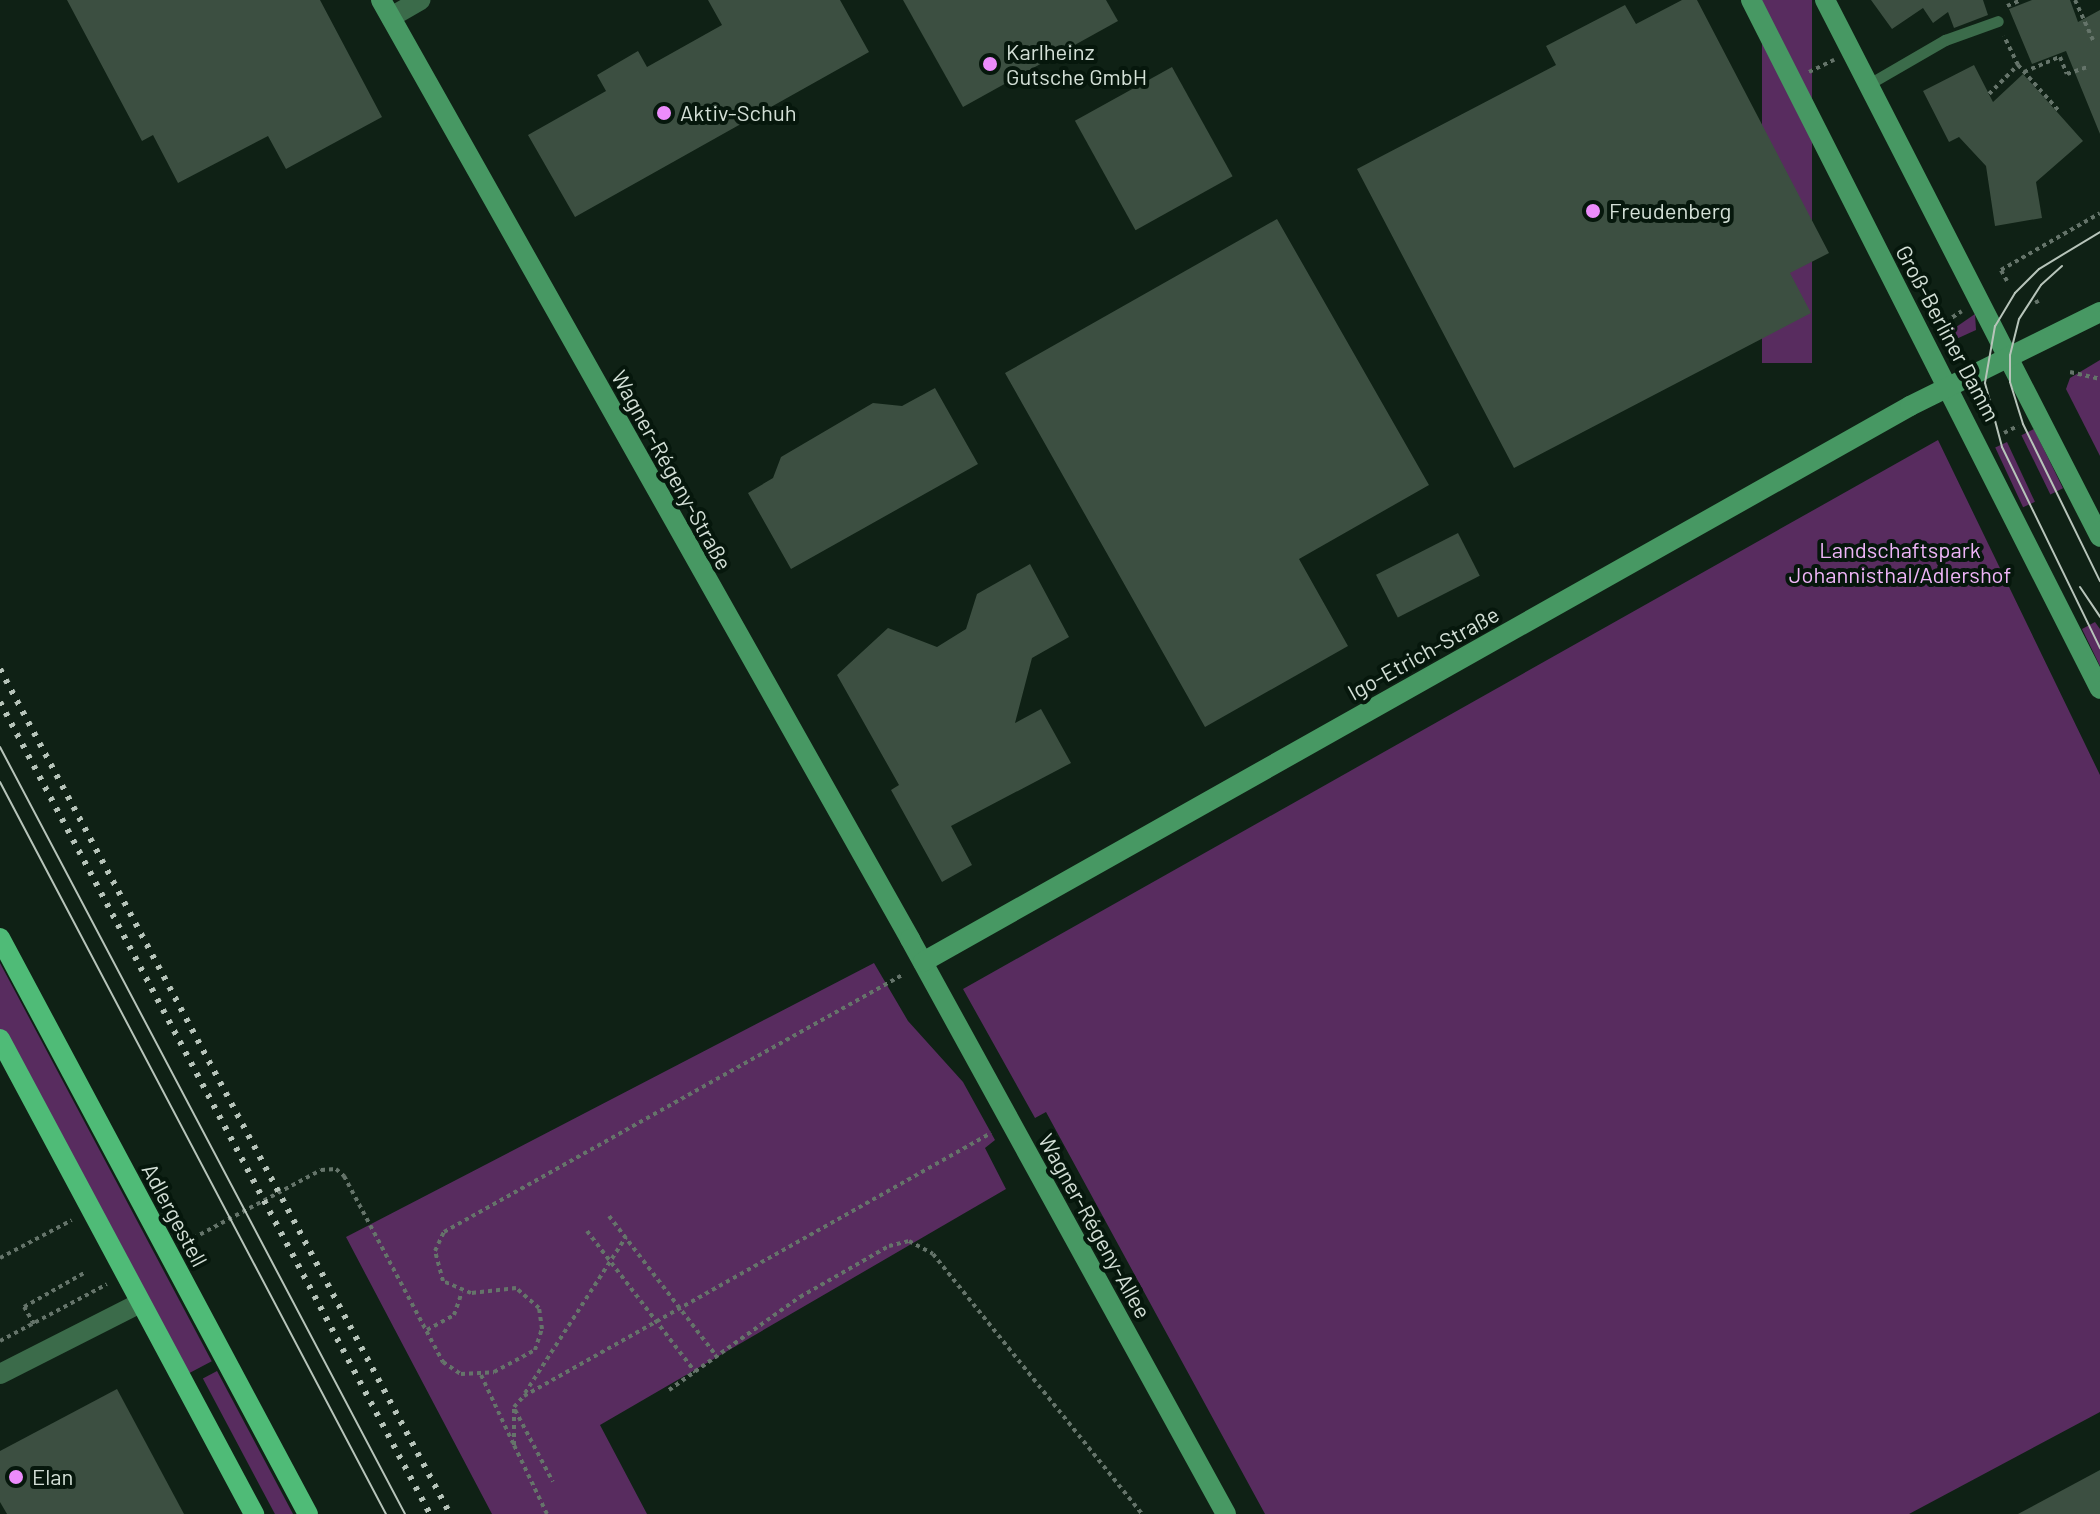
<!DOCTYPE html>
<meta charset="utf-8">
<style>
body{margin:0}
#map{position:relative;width:2100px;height:1514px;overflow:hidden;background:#0f2115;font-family:Barlow,sans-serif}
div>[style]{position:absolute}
.green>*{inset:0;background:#582c5f;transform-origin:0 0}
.building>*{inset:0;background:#3c4f41;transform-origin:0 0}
.path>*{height:4px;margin-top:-2px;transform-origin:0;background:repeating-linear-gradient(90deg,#65746a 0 4px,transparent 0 8px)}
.lane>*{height:11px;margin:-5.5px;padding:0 5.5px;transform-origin:5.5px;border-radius:5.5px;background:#3b6b4a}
.street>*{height:20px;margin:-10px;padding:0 10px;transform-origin:10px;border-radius:10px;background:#3b6b4a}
.secondary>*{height:20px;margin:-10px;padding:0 10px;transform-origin:10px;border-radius:10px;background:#479863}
.primary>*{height:20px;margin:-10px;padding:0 10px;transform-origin:10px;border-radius:10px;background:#4fbb77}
.tram>*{height:2px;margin:-1px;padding:0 1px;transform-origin:1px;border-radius:1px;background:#b7c4ba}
.rail>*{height:6px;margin-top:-3px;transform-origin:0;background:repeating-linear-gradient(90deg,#b7c4ba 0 4px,transparent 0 12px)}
.dots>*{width:22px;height:22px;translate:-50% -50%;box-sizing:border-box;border:4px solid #06170c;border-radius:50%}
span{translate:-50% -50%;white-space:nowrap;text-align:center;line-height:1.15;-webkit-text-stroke:8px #06170c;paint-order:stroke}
.poi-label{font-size:22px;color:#d4e0d7}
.left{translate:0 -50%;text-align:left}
.street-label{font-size:22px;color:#d4e0d7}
.park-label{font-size:22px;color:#efb5f8}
</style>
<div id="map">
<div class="green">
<div style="left:1762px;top:0;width:50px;height:363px"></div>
<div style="clip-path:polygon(1975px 314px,1976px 330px,1943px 345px,1943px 336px)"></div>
<div style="clip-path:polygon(2100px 360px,2100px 456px,2066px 389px,2070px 378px)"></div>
<div style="left:2034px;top:429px;width:66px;height:14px;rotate:64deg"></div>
<div style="clip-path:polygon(1938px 440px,2100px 775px,2100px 1412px,1909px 1514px,1265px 1514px,1046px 1112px,1035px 1118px,963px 989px)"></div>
<div style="left:2007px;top:442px;width:66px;height:13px;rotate:65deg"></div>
<div style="clip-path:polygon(2095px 622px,2100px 629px,2100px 666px,2082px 629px)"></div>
<div style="left:0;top:963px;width:451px;height:36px;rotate:62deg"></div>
<div style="clip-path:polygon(874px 963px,908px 1021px,963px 1082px,995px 1140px,985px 1148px,1006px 1189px,600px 1425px,647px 1514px,492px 1514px,346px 1237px)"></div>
<div style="left:217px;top:1371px;width:162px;height:16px;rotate:62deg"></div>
</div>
<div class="building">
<div style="clip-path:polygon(67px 0,320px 0,382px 117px,286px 169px,268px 136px,178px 183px,153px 135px,142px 141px)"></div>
<div style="clip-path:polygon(708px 0,840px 0,869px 52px,575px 217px,528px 135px,606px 91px,597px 75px,638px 51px,647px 67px,722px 25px)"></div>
<div style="clip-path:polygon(903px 0,1106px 0,1118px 21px,963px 107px)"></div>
<div style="clip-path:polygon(1682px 0,1697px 0,1829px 253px,1790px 273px,1811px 313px,1514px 468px,1357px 169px,1556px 65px,1546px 46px,1625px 5px,1636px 24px)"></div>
<div style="clip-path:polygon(1871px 0,1983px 0,1988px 15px,1954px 28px,1948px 12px,1933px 23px,1923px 8px,1892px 29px)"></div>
<div style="clip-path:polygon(2032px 0,2070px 0,2078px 22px,2100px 10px,2100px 134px,2066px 51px,2032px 64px,2009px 9px)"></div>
<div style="clip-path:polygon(1974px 65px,1993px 102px,2023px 74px,2083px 141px,2036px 182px,2042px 218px,1995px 226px,1986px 166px,1959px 137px,1949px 142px,1923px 91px)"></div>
<div style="left:1172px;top:67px;width:125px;height:111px;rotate:61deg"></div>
<div style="clip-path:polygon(1277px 219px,1429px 485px,1299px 559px,1348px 646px,1205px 727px,1005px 373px)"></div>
<div style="clip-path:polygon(935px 388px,978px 464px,791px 569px,748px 493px,773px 478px,781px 457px,873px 403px,902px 406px)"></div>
<div style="left:1458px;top:533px;width:48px;height:92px;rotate:63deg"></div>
<div style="clip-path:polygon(1030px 564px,1069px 637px,1032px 658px,1015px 723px,1041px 709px,1071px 763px,951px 826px,972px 865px,942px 882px,891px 790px,899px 785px,837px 675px,888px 628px,937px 647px,966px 629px,977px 594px)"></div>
<div style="clip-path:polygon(117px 1389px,184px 1514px,7px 1514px,0 1502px,0 1451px)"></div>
<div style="clip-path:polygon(2100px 1470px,2100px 1514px,2018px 1514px)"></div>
</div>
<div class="path">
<div style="left:2075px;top:0;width:44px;rotate:65.8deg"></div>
<div style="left:2007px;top:6px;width:15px;rotate:-23deg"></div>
<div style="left:2018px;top:65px;width:62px;rotate:48.3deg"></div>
<div style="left:1809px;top:72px;width:28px;rotate:-26deg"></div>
<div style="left:2024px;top:72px;width:39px;rotate:-23deg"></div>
<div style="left:2060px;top:57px;width:18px;rotate:68deg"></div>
<div style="left:2067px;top:74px;width:21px;rotate:-19deg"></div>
<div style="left:1989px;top:94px;width:41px;rotate:-45deg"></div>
<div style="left:2018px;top:65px;width:32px;rotate:-116deg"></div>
<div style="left:2007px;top:281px;width:13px;rotate:-119deg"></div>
<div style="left:2001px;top:270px;width:114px;rotate:-29.9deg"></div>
<div style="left:2036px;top:300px;width:4px;rotate:63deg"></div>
<div style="left:1939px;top:326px;width:27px;rotate:-33deg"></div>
<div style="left:2070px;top:372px;width:31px;rotate:13deg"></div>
<div style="left:2004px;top:433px;width:16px;rotate:-27deg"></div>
<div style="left:609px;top:1216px;width:178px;rotate:52.5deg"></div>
<div style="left:587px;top:1231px;width:178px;rotate:52.5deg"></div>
<div style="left:186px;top:1242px;width:153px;rotate:-28.1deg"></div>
<div style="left:321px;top:1170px;width:15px;rotate:-4deg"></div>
<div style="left:336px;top:1169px;width:11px;rotate:41deg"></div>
<div style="left:344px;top:1176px;width:211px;rotate:62deg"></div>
<div style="left:443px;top:1362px;width:22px;rotate:34deg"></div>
<div style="left:461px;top:1374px;width:33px;rotate:-3deg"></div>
<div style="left:494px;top:1372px;width:47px;rotate:-28.2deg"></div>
<div style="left:535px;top:1350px;width:22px;rotate:-72deg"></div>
<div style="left:542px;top:1329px;width:21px;rotate:-98deg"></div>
<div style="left:539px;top:1308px;width:30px;rotate:-139deg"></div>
<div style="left:516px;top:1288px;width:45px;rotate:173.7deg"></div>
<div style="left:471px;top:1293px;width:30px;rotate:-157deg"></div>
<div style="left:443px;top:1281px;width:31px;rotate:-105deg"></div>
<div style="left:435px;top:1251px;width:21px;rotate:-65deg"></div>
<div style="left:444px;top:1232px;width:527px;rotate:-29.29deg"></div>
<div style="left:0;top:1258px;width:81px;rotate:-27.8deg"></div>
<div style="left:34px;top:1324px;width:20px;rotate:-120deg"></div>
<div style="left:24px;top:1307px;width:69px;rotate:-29.5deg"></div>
<div style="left:427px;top:1330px;width:31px;rotate:-29deg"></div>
<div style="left:454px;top:1315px;width:24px;rotate:-71deg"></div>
<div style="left:0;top:1341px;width:121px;rotate:-28deg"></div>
<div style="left:481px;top:1375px;width:75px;rotate:64.8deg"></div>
<div style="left:669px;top:1390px;width:161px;rotate:-35.4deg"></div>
<div style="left:800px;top:1297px;width:103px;rotate:-29.8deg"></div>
<div style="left:889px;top:1246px;width:21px;rotate:-14deg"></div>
<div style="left:909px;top:1241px;width:27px;rotate:28deg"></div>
<div style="left:933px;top:1254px;width:334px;rotate:51.2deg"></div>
<div style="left:525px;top:1393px;width:186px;rotate:-57.1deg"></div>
<div style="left:515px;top:1410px;width:81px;rotate:62.2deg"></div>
<div style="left:547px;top:1514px;width:76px;rotate:-115.6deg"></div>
<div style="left:514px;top:1445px;width:38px;rotate:-90deg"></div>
<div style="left:514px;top:1407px;width:15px;rotate:-48deg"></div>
<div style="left:524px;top:1396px;width:536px;rotate:-29.39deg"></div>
</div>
<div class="lane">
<div style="left:1869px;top:84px;width:88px;rotate:-30.1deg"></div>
<div style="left:1945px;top:40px;width:56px;rotate:-19.7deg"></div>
</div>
<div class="street">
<div style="left:391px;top:17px;width:34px;rotate:-30deg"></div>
<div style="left:0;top:1374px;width:157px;rotate:-26.9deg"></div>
</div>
<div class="secondary">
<div style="left:381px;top:0;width:1078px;rotate:60.6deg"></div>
<div style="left:910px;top:939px;width:656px;rotate:61.21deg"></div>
<div style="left:1751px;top:0;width:772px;rotate:63.14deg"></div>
<div style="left:1825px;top:0;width:603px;rotate:62.88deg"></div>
<div style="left:923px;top:962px;width:1133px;rotate:-29.39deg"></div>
<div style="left:1910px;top:406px;width:212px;rotate:-26.3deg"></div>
</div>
<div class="primary">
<div style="left:0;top:938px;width:653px;rotate:61.87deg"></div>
<div style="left:0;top:1039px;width:539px;rotate:61.86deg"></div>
</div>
<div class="tram">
<div style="left:2100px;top:232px;width:71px;rotate:148.8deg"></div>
<div style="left:2039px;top:269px;width:34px;rotate:135deg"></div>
<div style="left:2015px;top:293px;width:39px;rotate:121deg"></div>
<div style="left:1995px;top:326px;width:58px;rotate:100deg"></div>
<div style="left:1985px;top:383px;width:66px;rotate:75.1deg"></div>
<div style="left:2002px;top:447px;width:224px;rotate:64deg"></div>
<div style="left:2062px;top:266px;width:28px;rotate:138deg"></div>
<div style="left:2041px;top:285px;width:40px;rotate:122.9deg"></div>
<div style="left:2019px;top:319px;width:37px;rotate:104deg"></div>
<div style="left:2010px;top:355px;width:27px;rotate:90deg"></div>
<div style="left:2010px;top:382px;width:44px;rotate:72.8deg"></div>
<div style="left:2023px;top:424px;width:175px;rotate:63.9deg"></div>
<div style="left:2080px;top:587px;width:36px;rotate:56deg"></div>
<div style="left:0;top:747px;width:867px;rotate:62.16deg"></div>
<div style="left:0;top:782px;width:828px;rotate:62.2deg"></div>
</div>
<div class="rail">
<div style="left:0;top:669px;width:957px;rotate:61.96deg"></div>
<div style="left:0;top:702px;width:919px;rotate:62.1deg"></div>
</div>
<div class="dots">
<div style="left:990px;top:64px;background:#ec8cfb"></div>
<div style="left:664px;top:113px;background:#ec8cfb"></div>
<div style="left:1593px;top:211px;background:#ec8cfb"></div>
<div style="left:16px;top:1477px;background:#ec8cfb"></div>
</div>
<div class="poi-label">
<span class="left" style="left:1006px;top:64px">Karlheinz<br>Gutsche GmbH</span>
<span class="left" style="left:680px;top:113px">Aktiv-Schuh</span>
<span class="left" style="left:1609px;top:211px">Freudenberg</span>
<span class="left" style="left:32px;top:1477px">Elan</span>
</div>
<div class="street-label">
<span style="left:1948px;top:333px;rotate:62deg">Groß-Berliner Damm</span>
<span style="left:672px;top:470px;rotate:61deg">Wagner-Régeny-Straße</span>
<span style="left:1423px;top:653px;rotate:-29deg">Igo-Etrich-Straße</span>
<span style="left:175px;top:1215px;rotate:62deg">Adlergestell</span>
<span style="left:1095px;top:1226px;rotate:61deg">Wagner-Régeny-Allee</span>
</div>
<div class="park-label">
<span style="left:1900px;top:562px">Landschaftspark<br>Johannisthal/Adlershof</span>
</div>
</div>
